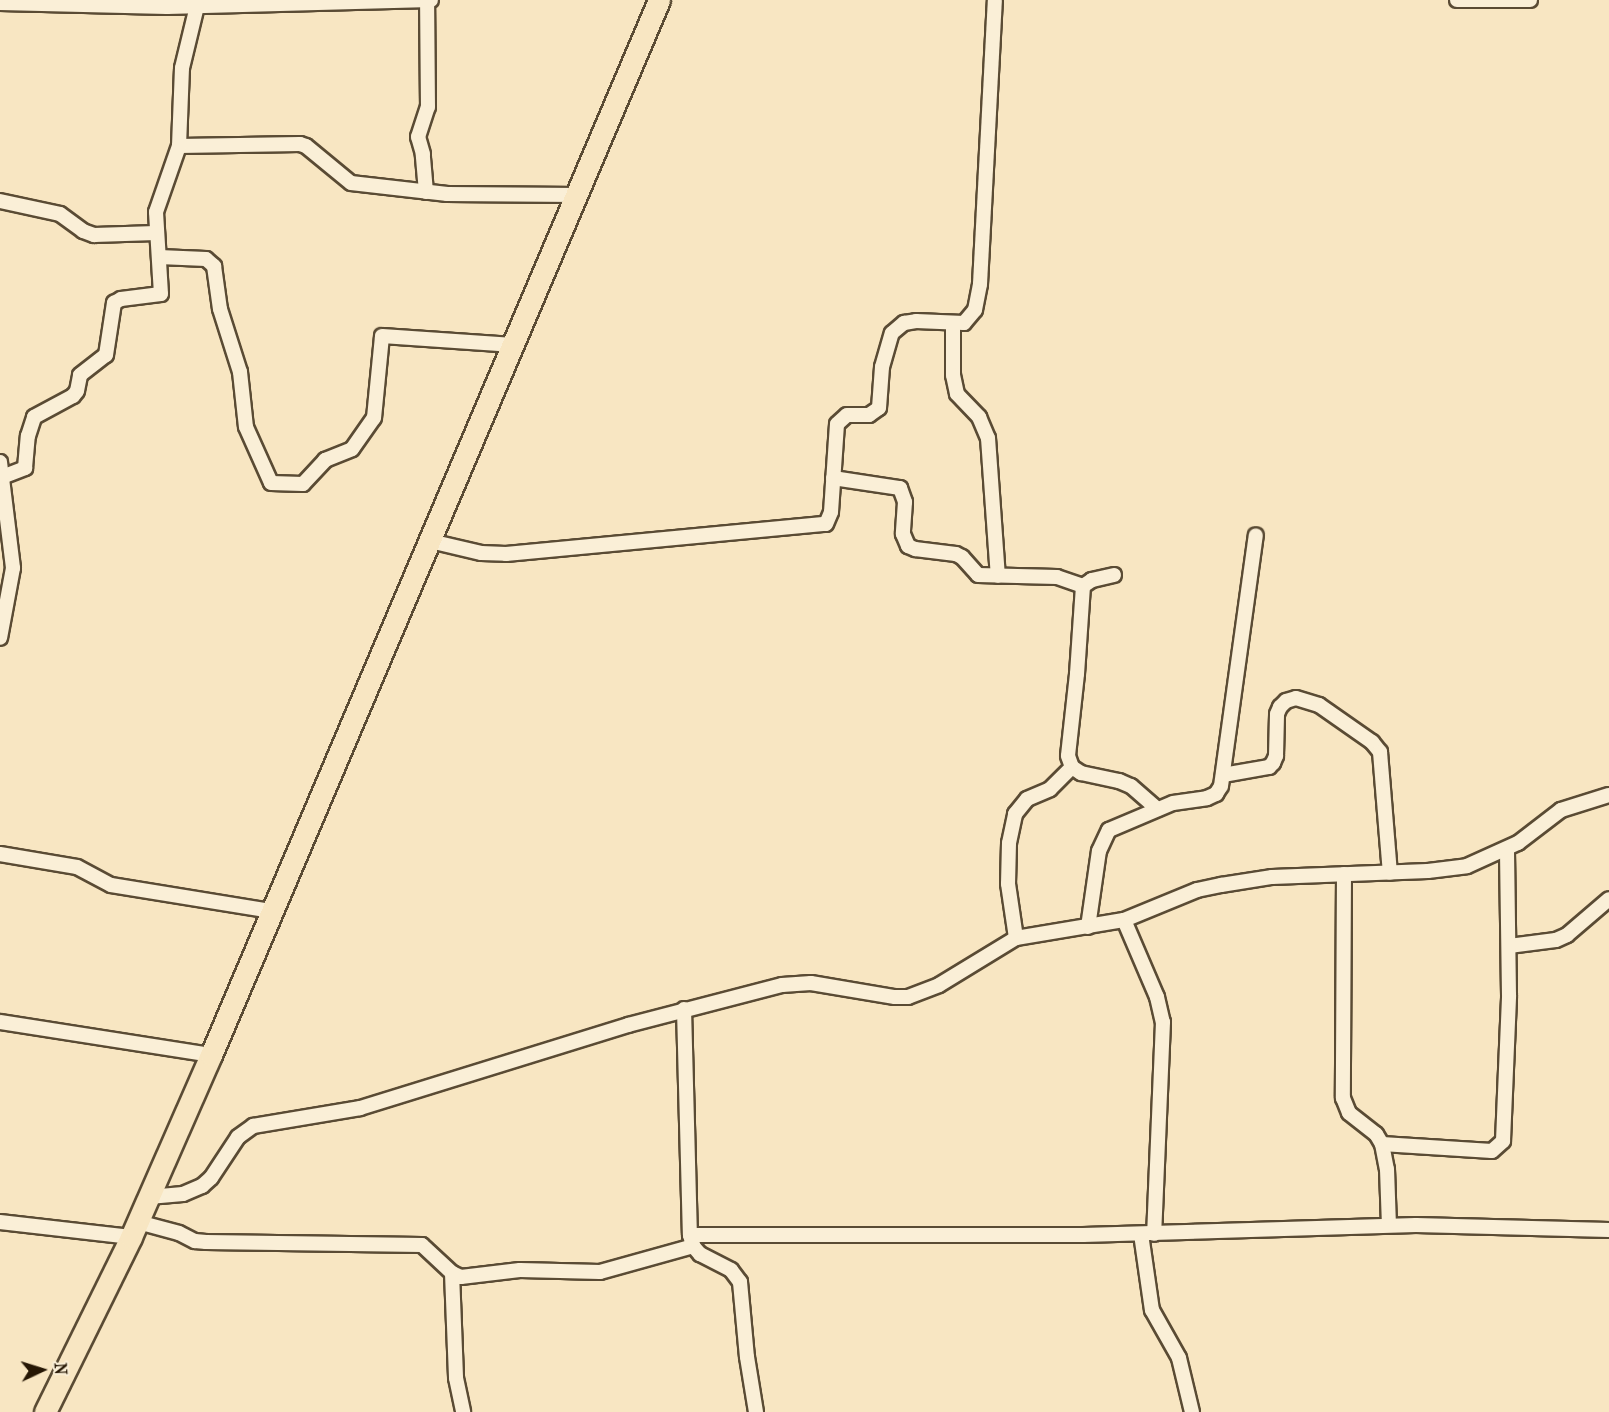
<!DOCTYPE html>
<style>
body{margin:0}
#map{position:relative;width:1609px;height:1412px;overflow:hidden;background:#f8e6c2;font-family:"IM FELL French Canon",serif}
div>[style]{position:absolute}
.roads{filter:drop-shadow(2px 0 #5a4b34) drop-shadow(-2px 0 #5a4b34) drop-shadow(0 2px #5a4b34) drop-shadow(0 -2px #5a4b34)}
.street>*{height:14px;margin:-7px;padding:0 7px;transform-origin:7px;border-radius:7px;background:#faefd7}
.primary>*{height:21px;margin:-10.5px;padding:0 10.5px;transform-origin:10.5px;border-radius:10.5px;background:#f8e6c2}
span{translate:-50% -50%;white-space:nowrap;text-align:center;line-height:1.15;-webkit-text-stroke:4.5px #faefd7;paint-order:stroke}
.north{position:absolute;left:12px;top:1340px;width:60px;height:60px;-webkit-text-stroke:4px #faefd7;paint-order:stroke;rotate:86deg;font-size:16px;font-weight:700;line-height:24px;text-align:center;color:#261704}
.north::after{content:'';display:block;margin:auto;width:21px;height:27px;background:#261704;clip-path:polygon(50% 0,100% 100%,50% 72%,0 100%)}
</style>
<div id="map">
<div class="roads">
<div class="street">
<div style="left:1457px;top:0;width:73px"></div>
<div style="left:0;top:3px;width:167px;rotate:1.4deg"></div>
<div style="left:167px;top:7px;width:264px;rotate:-1.5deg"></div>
<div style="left:179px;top:146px;width:121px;rotate:-0.9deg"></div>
<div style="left:300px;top:144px;width:6px;rotate:18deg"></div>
<div style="left:306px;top:146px;width:58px;rotate:39.4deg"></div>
<div style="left:351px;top:183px;width:97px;rotate:6.5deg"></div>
<div style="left:447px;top:194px;width:131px;rotate:0.4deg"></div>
<div style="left:426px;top:192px;width:38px;rotate:-95deg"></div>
<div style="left:423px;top:154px;width:18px;rotate:-106deg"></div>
<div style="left:418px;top:137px;width:32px;rotate:-72deg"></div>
<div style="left:428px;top:107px;width:107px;rotate:-90.5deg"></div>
<div style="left:0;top:201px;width:61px;rotate:12.2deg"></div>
<div style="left:60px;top:214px;width:29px;rotate:36deg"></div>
<div style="left:83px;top:231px;width:12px;rotate:20deg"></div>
<div style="left:94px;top:235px;width:62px;rotate:-1.8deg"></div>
<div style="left:159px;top:257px;width:47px;rotate:2.4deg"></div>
<div style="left:206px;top:259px;width:11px;rotate:41deg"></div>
<div style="left:214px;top:266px;width:43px;rotate:82.1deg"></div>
<div style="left:220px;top:309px;width:66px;rotate:72.4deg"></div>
<div style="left:240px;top:372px;width:55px;rotate:83.8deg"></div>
<div style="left:246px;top:427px;width:61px;rotate:65.9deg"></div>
<div style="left:271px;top:483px;width:32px;rotate:2deg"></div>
<div style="left:303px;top:484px;width:33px;rotate:-47deg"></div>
<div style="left:325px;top:460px;width:29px;rotate:-22deg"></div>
<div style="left:352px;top:449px;width:38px;rotate:-55deg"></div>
<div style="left:374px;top:418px;width:82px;rotate:-84.4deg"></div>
<div style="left:382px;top:336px;width:132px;rotate:3.9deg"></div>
<div style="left:953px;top:323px;width:52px;rotate:90deg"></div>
<div style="left:953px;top:375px;width:19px;rotate:78deg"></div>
<div style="left:957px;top:394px;width:32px;rotate:46deg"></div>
<div style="left:979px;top:417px;width:23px;rotate:67deg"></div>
<div style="left:988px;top:438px;width:138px;rotate:85.9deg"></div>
<div style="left:0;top:462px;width:107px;rotate:83deg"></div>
<div style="left:13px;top:568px;width:71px;rotate:100.5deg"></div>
<div style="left:2px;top:477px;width:25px;rotate:-21deg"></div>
<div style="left:25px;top:468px;width:32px;rotate:-85deg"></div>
<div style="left:28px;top:436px;width:20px;rotate:-72deg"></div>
<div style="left:34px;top:417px;width:44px;rotate:-28.3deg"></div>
<div style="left:73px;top:396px;width:6px;rotate:-51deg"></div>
<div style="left:77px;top:391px;width:16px;rotate:-79deg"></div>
<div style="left:80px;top:375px;width:33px;rotate:-38deg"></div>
<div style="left:106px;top:355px;width:53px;rotate:-81.3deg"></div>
<div style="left:114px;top:303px;width:8px;rotate:-30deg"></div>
<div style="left:121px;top:299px;width:40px;rotate:-7.1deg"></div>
<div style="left:161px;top:294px;width:82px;rotate:-93.5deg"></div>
<div style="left:156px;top:212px;width:70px;rotate:-70.8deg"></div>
<div style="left:179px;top:146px;width:78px;rotate:-87.8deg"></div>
<div style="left:182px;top:68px;width:64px;rotate:-76.4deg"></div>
<div style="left:833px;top:478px;width:68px;rotate:8.5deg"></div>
<div style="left:900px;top:488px;width:15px;rotate:70deg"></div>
<div style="left:905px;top:502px;width:32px;rotate:94deg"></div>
<div style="left:903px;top:534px;width:13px;rotate:67deg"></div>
<div style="left:908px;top:546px;width:8px;rotate:23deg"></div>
<div style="left:915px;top:549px;width:41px;rotate:7deg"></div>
<div style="left:956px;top:554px;width:7px;rotate:27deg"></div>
<div style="left:962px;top:557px;width:24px;rotate:48deg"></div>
<div style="left:978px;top:575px;width:79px;rotate:1.5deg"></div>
<div style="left:1057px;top:577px;width:28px;rotate:19deg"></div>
<div style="left:430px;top:541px;width:52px;rotate:13.2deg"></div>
<div style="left:481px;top:553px;width:25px;rotate:2deg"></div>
<div style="left:506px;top:554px;width:321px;rotate:-5.4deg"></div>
<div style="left:826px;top:524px;width:13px;rotate:-67deg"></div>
<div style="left:831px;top:512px;width:88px;rotate:-86.1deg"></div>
<div style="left:837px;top:424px;width:13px;rotate:-42deg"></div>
<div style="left:847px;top:415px;width:22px"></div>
<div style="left:869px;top:415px;width:12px;rotate:-35deg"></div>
<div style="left:879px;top:408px;width:41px;rotate:-85.8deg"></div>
<div style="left:882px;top:367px;width:35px;rotate:-74deg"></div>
<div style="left:892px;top:333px;width:16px;rotate:-40deg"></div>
<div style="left:904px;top:323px;width:12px;rotate:-9deg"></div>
<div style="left:916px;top:321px;width:48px;rotate:2.4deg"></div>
<div style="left:964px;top:323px;width:17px;rotate:-50deg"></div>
<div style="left:975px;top:310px;width:26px;rotate:-79deg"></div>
<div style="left:980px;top:284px;width:284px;rotate:-87deg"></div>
<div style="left:1114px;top:575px;width:23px;rotate:167deg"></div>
<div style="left:1092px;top:580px;width:11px;rotate:146deg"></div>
<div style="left:1083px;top:586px;width:88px;rotate:93.9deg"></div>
<div style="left:1077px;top:674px;width:82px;rotate:96.3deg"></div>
<div style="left:1068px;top:756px;width:12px;rotate:70deg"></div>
<div style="left:1072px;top:767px;width:11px;rotate:34deg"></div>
<div style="left:1081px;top:773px;width:39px;rotate:12deg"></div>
<div style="left:1119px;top:781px;width:13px;rotate:23deg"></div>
<div style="left:1131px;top:786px;width:35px;rotate:41deg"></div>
<div style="left:1223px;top:775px;width:47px;rotate:-9.9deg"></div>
<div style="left:1269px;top:767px;width:6px;rotate:-45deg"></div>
<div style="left:1273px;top:763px;width:8px;rotate:-67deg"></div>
<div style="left:1276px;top:756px;width:42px;rotate:-88.6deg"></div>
<div style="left:1277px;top:714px;width:8px;rotate:-67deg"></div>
<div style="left:1280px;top:707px;width:8px;rotate:-45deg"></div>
<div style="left:1286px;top:701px;width:10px;rotate:-17deg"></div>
<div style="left:1296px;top:698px;width:24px;rotate:17deg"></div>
<div style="left:1319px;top:705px;width:65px;rotate:34.9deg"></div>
<div style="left:1372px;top:742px;width:13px;rotate:51deg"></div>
<div style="left:1380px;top:752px;width:121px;rotate:85.3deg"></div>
<div style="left:0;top:854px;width:78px;rotate:9.6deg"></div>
<div style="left:77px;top:867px;width:38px;rotate:28deg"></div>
<div style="left:111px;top:885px;width:163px;rotate:9.2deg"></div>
<div style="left:1344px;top:874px;width:224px;rotate:90.3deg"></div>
<div style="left:1343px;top:1098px;width:16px;rotate:68deg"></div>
<div style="left:1349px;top:1113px;width:34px;rotate:38deg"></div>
<div style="left:1376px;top:1134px;width:12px;rotate:59deg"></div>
<div style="left:1382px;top:1144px;width:25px;rotate:79deg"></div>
<div style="left:1387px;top:1169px;width:56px;rotate:88deg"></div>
<div style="left:1124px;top:920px;width:84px;rotate:66.8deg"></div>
<div style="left:1157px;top:997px;width:26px;rotate:77deg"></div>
<div style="left:1163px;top:1022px;width:212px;rotate:92.4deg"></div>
<div style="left:1088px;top:927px;width:77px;rotate:-81.8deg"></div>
<div style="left:1099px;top:851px;width:23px;rotate:-65deg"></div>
<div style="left:1109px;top:830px;width:69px;rotate:-22.9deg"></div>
<div style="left:1173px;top:803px;width:34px;rotate:-8deg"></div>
<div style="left:1207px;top:798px;width:10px;rotate:-24deg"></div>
<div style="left:1216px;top:794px;width:9px;rotate:-58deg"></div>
<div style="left:1221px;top:786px;width:253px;rotate:-82.1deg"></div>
<div style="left:1016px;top:938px;width:55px;rotate:-98.4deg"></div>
<div style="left:1008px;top:884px;width:41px;rotate:-88.6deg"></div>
<div style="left:1009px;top:843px;width:30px;rotate:-78deg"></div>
<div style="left:1015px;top:814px;width:19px;rotate:-51deg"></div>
<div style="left:1027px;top:799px;width:25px;rotate:-23deg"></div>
<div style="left:1050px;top:789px;width:31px;rotate:-45deg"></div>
<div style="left:1509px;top:946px;width:47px;rotate:-7.3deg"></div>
<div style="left:1556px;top:940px;width:12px;rotate:-24deg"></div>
<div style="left:1567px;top:935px;width:55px;rotate:-40.6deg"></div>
<div style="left:684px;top:1009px;width:226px;rotate:88.5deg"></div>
<div style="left:690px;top:1235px;width:11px;rotate:75deg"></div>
<div style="left:693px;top:1246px;width:11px;rotate:49deg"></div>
<div style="left:700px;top:1254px;width:35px;rotate:27deg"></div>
<div style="left:731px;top:1270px;width:15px;rotate:53deg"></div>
<div style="left:740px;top:1282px;width:75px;rotate:84.7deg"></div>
<div style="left:747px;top:1357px;width:56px;rotate:80.7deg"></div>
<div style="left:0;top:1022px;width:214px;rotate:8.9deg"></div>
<div style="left:1382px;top:1144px;width:110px;rotate:3.6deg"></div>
<div style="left:1492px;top:1151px;width:15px;rotate:-42deg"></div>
<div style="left:1503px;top:1141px;width:146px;rotate:-87.6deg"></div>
<div style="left:1509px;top:995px;width:146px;rotate:-90.8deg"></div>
<div style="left:149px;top:1197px;width:34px;rotate:-5deg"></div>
<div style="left:183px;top:1194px;width:21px;rotate:-23deg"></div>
<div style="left:202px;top:1186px;width:12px;rotate:-42deg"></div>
<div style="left:211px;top:1178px;width:49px;rotate:-56.6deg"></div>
<div style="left:238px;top:1137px;width:19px;rotate:-36deg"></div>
<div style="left:253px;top:1126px;width:109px;rotate:-9.5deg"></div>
<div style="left:360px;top:1108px;width:281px;rotate:-17.2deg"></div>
<div style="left:628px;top:1025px;width:159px;rotate:-14.6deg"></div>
<div style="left:782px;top:985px;width:29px;rotate:-4deg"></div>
<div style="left:811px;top:983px;width:85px;rotate:9.5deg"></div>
<div style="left:895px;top:997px;width:13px"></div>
<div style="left:908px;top:997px;width:33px;rotate:-21deg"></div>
<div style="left:939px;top:985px;width:90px;rotate:-31.4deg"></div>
<div style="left:1016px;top:938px;width:109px;rotate:-9.5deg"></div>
<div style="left:1124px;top:920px;width:79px;rotate:-22.3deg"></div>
<div style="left:1197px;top:890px;width:25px;rotate:-12deg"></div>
<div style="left:1221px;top:885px;width:52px;rotate:-8.9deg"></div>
<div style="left:1272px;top:877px;width:156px;rotate:-2.2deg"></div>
<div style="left:1428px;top:871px;width:39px;rotate:-7deg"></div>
<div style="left:1467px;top:866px;width:56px;rotate:-24.3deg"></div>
<div style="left:1518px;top:843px;width:54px;rotate:-37.5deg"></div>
<div style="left:1561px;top:810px;width:50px;rotate:-17.4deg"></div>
<div style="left:0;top:1222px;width:132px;rotate:6.5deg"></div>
<div style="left:138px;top:1222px;width:42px;rotate:15deg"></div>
<div style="left:179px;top:1233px;width:18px;rotate:27deg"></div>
<div style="left:195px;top:1241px;width:11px;rotate:5deg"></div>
<div style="left:206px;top:1242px;width:216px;rotate:0.8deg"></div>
<div style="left:422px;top:1245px;width:41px;rotate:43deg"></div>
<div style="left:452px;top:1273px;width:10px;rotate:24deg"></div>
<div style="left:461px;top:1277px;width:59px;rotate:-6.8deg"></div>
<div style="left:520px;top:1270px;width:80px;rotate:1.4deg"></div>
<div style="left:600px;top:1272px;width:97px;rotate:-15.6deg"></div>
<div style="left:1141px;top:1234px;width:77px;rotate:81.8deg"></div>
<div style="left:1152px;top:1310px;width:55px;rotate:60.6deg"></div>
<div style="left:1179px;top:1358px;width:56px;rotate:76.5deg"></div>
<div style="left:690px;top:1235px;width:393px"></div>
<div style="left:1083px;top:1235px;width:333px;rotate:-1.7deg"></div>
<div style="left:1416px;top:1225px;width:193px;rotate:1.5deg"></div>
<div style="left:452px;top:1273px;width:105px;rotate:87.8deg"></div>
<div style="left:456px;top:1378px;width:35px;rotate:78deg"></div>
</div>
<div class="primary">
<div style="left:45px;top:1412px;width:195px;rotate:-63.8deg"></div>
<div style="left:131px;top:1237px;width:199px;rotate:-66.3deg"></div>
<div style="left:211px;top:1055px;width:1146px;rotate:-66.99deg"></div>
</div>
</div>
<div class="north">N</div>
</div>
